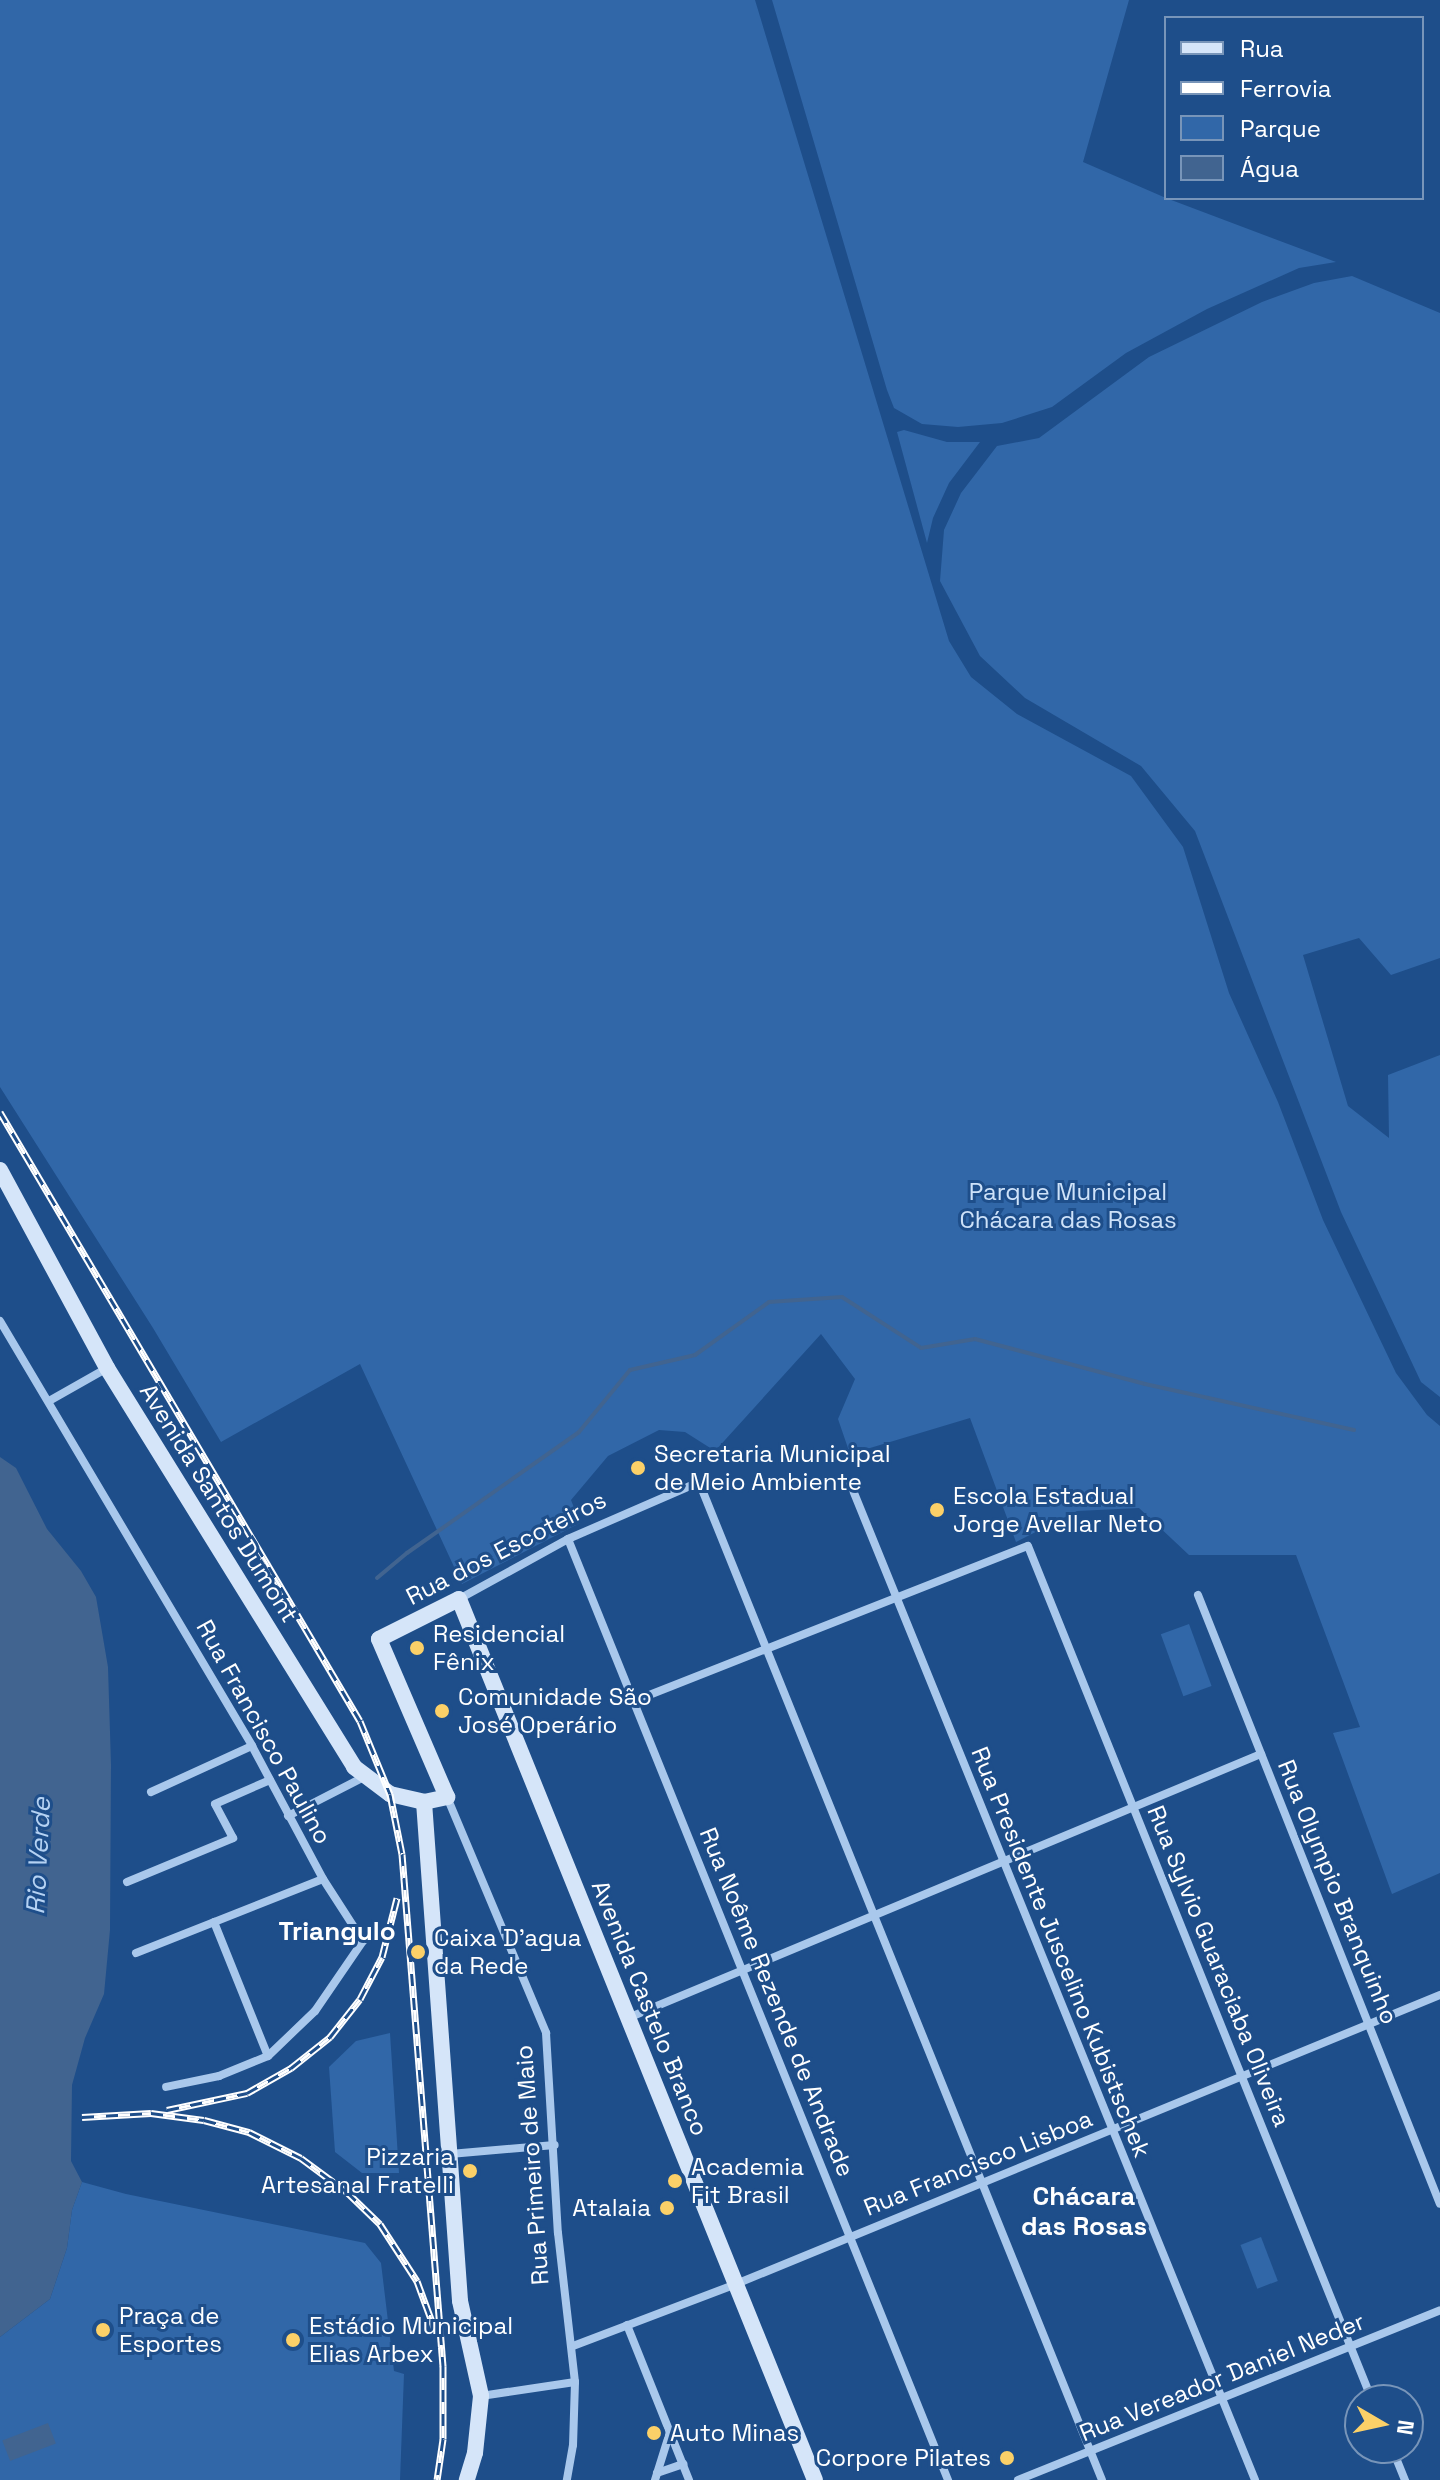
<!DOCTYPE html>
<meta charset="utf-8">
<style>
body{margin:0}
#map{position:relative;width:1440px;height:2480px;overflow:hidden;background:#1e4e8a;font-family:"Space Grotesk",sans-serif}
div>[style]{position:absolute}
.green>*{inset:0;background:#3167a8;transform-origin:0 0}
.water>*{inset:0;background:#416490;transform-origin:0 0}
.stream>*{height:4px;margin:-2px;padding:0 2px;transform-origin:2px;border-radius:2px;background:#416490}
.street>*{height:8px;margin:-4px;padding:0 4px;transform-origin:4px;border-radius:4px;background:#a9c8ec}
.secondary>*{height:16px;margin:-8px;padding:0 8px;transform-origin:8px;border-radius:8px;background:#d5e5f9}
.rail>*{height:7px;margin-top:-3.5px;transform-origin:0;background:repeating-linear-gradient(90deg,#1e4e8a 0 12px,#fff 0 24px);box-sizing:border-box;border-block:2px solid #fff}
.dots>*{width:22px;height:22px;translate:-50% -50%;box-sizing:border-box;border:4px solid #1e4e8a;border-radius:50%}
span{translate:-50% -50%;white-space:nowrap;text-align:center;line-height:1.15;-webkit-text-stroke:6px #1e4e8a;paint-order:stroke}
.park-label{font-size:24px;color:#cee2f9}
.poi-label{font-size:24px;color:#fff}
.left{translate:0 -50%;text-align:left}
.right{translate:-100% -50%;text-align:right}
.street-label{font-size:24px;color:#fff}
.water-label{font-size:26px;color:#b5d2f3;font-style:italic}
.neighbourhood-label{font-size:26px;color:#fff;font-weight:700}
.legend{position:absolute;left:1164px;top:16px;width:260px;height:184px;box-sizing:border-box;background:#1e4e8a;border:2px solid #7895b9;margin:0;padding:10px 14px;list-style:none;font-size:24px;color:#fff}
.legend li{display:flex;align-items:center;gap:16px;height:40px}
.legend b{width:40px;border:2px solid #7895b9}
.north{position:absolute;left:1344px;top:2384px;width:80px;height:80px;box-sizing:border-box;background:#1e4e8a;border:2px solid #7895b9;border-radius:50%;rotate:99deg;font-size:22px;font-weight:700;line-height:32px;text-align:center;color:#fff}
.north::after{content:'';display:block;margin:auto;width:28px;height:36px;background:#fbd068;clip-path:polygon(50% 0,100% 100%,50% 72%,0 100%)}
</style>
<div id="map">
<div class="green">
<div style="clip-path:polygon(0 0,755px 0,949px 641px,971px 677px,1017px 714px,1131px 776px,1183px 847px,1229px 993px,1278px 1102px,1323px 1220px,1396px 1373px,1427px 1415px,1440px 1426px,1440px 1873px,1392px 1894px,1333px 1733px,1360px 1727px,1296px 1555px,1189px 1555px,1139px 1508px,1077px 1511px,1016px 1542px,970px 1418px,850px 1454px,838px 1419px,855px 1379px,821px 1334px,715px 1451px,685px 1432px,659px 1430px,608px 1456px,571px 1500px,580px 1523px,462px 1584px,360px 1364px,221px 1442px,153px 1328px,0 1087px)"></div>
<div style="clip-path:polygon(772px 0,1129px 0,1083px 162px,1166px 198px,1336px 262px,1299px 268px,1207px 309px,1126px 353px,1052px 407px,1002px 423px,958px 427px,922px 424px,894px 408px,887px 390px)"></div>
<div style="clip-path:polygon(1352px 276px,1440px 313px,1440px 958px,1391px 975px,1359px 938px,1303px 955px,1348px 1106px,1389px 1138px,1388px 1075px,1440px 1055px,1440px 1397px,1421px 1382px,1341px 1212px,1195px 831px,1141px 766px,1025px 698px,980px 656px,940px 581px,944px 530px,961px 493px,997px 446px,1039px 438px,1149px 357px,1262px 302px,1314px 283px)"></div>
<div style="clip-path:polygon(904px 430px,947px 442px,980px 442px,949px 483px,933px 518px,927px 543px,897px 432px)"></div>
<div style="left:1189px;top:1624px;width:66px;height:30px;rotate:70deg"></div>
<div style="clip-path:polygon(390px 2033px,399px 2173px,362px 2173px,335px 2152px,329px 2067px,356px 2041px)"></div>
<div style="clip-path:polygon(82px 2182px,126px 2194px,365px 2243px,381px 2263px,394px 2371px,404px 2374px,400px 2480px,0 2480px,0 2337px,50px 2299px,67px 2248px,72px 2210px)"></div>
<div style="left:1261px;top:2237px;width:47px;height:22px;rotate:69deg"></div>
</div>
<div class="water">
<div style="clip-path:polygon(0 1457px,16px 1468px,47px 1529px,81px 1571px,96px 1597px,108px 1667px,111px 1765px,110px 1930px,104px 1994px,85px 2038px,72px 2085px,71px 2161px,82px 2182px,72px 2210px,67px 2248px,50px 2299px,0 2337px)"></div>
<div style="left:48px;top:2423px;width:22px;height:49px;rotate:69deg"></div>
</div>
<div class="stream">
<div style="left:377px;top:1578px;width:39px;rotate:-40deg"></div>
<div style="left:407px;top:1553px;width:210px;rotate:-35.1deg"></div>
<div style="left:579px;top:1432px;width:80px;rotate:-50.6deg"></div>
<div style="left:630px;top:1370px;width:67px;rotate:-13deg"></div>
<div style="left:695px;top:1355px;width:91px;rotate:-35.6deg"></div>
<div style="left:769px;top:1302px;width:73px;rotate:-3.9deg"></div>
<div style="left:842px;top:1297px;width:94px;rotate:32.8deg"></div>
<div style="left:921px;top:1348px;width:55px;rotate:-9.5deg"></div>
<div style="left:975px;top:1339px;width:176px;rotate:14.8deg"></div>
<div style="left:1145px;top:1384px;width:214px;rotate:12.4deg"></div>
</div>
<div class="street">
<div style="left:0;top:1321px;width:494px;rotate:59.3deg"></div>
<div style="left:252px;top:1746px;width:151px;rotate:61.9deg"></div>
<div style="left:323px;top:1879px;width:74px;rotate:57.2deg"></div>
<div style="left:363px;top:1941px;width:85px;rotate:124.4deg"></div>
<div style="left:315px;top:2011px;width:65px;rotate:136.2deg"></div>
<div style="left:268px;top:2056px;width:53px;rotate:157.8deg"></div>
<div style="left:219px;top:2076px;width:54px;rotate:168.3deg"></div>
<div style="left:49px;top:1401px;width:67px;rotate:-29.6deg"></div>
<div style="left:850px;top:1483px;width:1076px;rotate:67.89deg"></div>
<div style="left:568px;top:1539px;width:1015px;rotate:68.01deg"></div>
<div style="left:1198px;top:1595px;width:655px;rotate:68.33deg"></div>
<div style="left:459px;top:1599px;width:124px;rotate:-28.8deg"></div>
<div style="left:568px;top:1539px;width:143px;rotate:-23.5deg"></div>
<div style="left:699px;top:1482px;width:1076px;rotate:68.01deg"></div>
<div style="left:634px;top:1701px;width:423px;rotate:-21.5deg"></div>
<div style="left:1028px;top:1546px;width:921px;rotate:68.06deg"></div>
<div style="left:151px;top:1792px;width:111px;rotate:-24.5deg"></div>
<div style="left:447px;top:1797px;width:256px;rotate:67.2deg"></div>
<div style="left:546px;top:2033px;width:200px;rotate:86.6deg"></div>
<div style="left:558px;top:2233px;width:150px;rotate:83.5deg"></div>
<div style="left:575px;top:2382px;width:63px;rotate:91.8deg"></div>
<div style="left:573px;top:2445px;width:36px;rotate:100deg"></div>
<div style="left:288px;top:1816px;width:85px;rotate:-27.2deg"></div>
<div style="left:127px;top:1882px;width:115px;rotate:-22.5deg"></div>
<div style="left:233px;top:1838px;width:38px;rotate:-118deg"></div>
<div style="left:215px;top:1804px;width:60px;rotate:-23.6deg"></div>
<div style="left:214px;top:1922px;width:144px;rotate:68.1deg"></div>
<div style="left:136px;top:1953px;width:201px;rotate:-21.6deg"></div>
<div style="left:628px;top:2018px;width:686px;rotate:-22.64deg"></div>
<div style="left:450px;top:2154px;width:105px;rotate:-4.9deg"></div>
<div style="left:627px;top:2325px;width:167px;rotate:68.2deg"></div>
<div style="left:573px;top:2346px;width:174px;rotate:-20.8deg"></div>
<div style="left:736px;top:2284px;width:761px;rotate:-22.32deg"></div>
<div style="left:481px;top:2396px;width:95px;rotate:-8.5deg"></div>
<div style="left:1392px;top:2448px;width:35px;rotate:68deg"></div>
<div style="left:657px;top:2473px;width:28px;rotate:-19deg"></div>
<div style="left:655px;top:2480px;width:50px;rotate:-72.6deg"></div>
<div style="left:1018px;top:2480px;width:455px;rotate:-21.9deg"></div>
</div>
<div class="secondary">
<div style="left:0;top:1170px;width:225px;rotate:61.6deg"></div>
<div style="left:107px;top:1368px;width:469px;rotate:58.2deg"></div>
<div style="left:354px;top:1767px;width:45px;rotate:36.9deg"></div>
<div style="left:390px;top:1794px;width:35px;rotate:13deg"></div>
<div style="left:424px;top:1802px;width:24px;rotate:-12deg"></div>
<div style="left:447px;top:1797px;width:172px;rotate:-113.3deg"></div>
<div style="left:379px;top:1639px;width:89px;rotate:-26.6deg"></div>
<div style="left:459px;top:1599px;width:950px;rotate:68deg"></div>
<div style="left:424px;top:1802px;width:500px;rotate:85.87deg"></div>
<div style="left:460px;top:2301px;width:97px;rotate:77.5deg"></div>
<div style="left:481px;top:2396px;width:57px;rotate:96deg"></div>
<div style="left:475px;top:2453px;width:28px;rotate:107deg"></div>
</div>
<div class="rail">
<div style="left:0;top:1112px;width:707px;rotate:59.41deg"></div>
<div style="left:360px;top:1721px;width:79px;rotate:67.7deg"></div>
<div style="left:390px;top:1794px;width:61px;rotate:78.7deg"></div>
<div style="left:402px;top:1854px;width:514px;rotate:85.42deg"></div>
<div style="left:443px;top:2366px;width:73px;rotate:90deg"></div>
<div style="left:443px;top:2439px;width:41px;rotate:98.3deg"></div>
<div style="left:167px;top:2110px;width:82px;rotate:-12deg"></div>
<div style="left:247px;top:2093px;width:51px;rotate:-29.6deg"></div>
<div style="left:291px;top:2068px;width:50px;rotate:-38.5deg"></div>
<div style="left:330px;top:2037px;width:48px;rotate:-51.7deg"></div>
<div style="left:360px;top:1999px;width:47px;rotate:-62.4deg"></div>
<div style="left:382px;top:1957px;width:61px;rotate:-75.7deg"></div>
<div style="left:82px;top:2117px;width:69px;rotate:-3.3deg"></div>
<div style="left:151px;top:2113px;width:53px;rotate:7.5deg"></div>
<div style="left:204px;top:2120px;width:47px;rotate:14.9deg"></div>
<div style="left:249px;top:2132px;width:58px;rotate:26.6deg"></div>
<div style="left:301px;top:2158px;width:57px;rotate:36.5deg"></div>
<div style="left:347px;top:2192px;width:46px;rotate:44.1deg"></div>
<div style="left:380px;top:2224px;width:68px;rotate:57deg"></div>
<div style="left:417px;top:2281px;width:49px;rotate:69.7deg"></div>
</div>
<div class="dots">
<div style="left:638px;top:1468px;background:#fbd068"></div>
<div style="left:937px;top:1510px;background:#fbd068"></div>
<div style="left:417px;top:1648px;background:#fbd068"></div>
<div style="left:442px;top:1711px;background:#fbd068"></div>
<div style="left:418px;top:1952px;background:#fbd068"></div>
<div style="left:470px;top:2171px;background:#fbd068"></div>
<div style="left:675px;top:2181px;background:#fbd068"></div>
<div style="left:667px;top:2208px;background:#fbd068"></div>
<div style="left:103px;top:2330px;background:#fbd068"></div>
<div style="left:293px;top:2340px;background:#fbd068"></div>
<div style="left:654px;top:2433px;background:#fbd068"></div>
<div style="left:1007px;top:2458px;background:#fbd068"></div>
</div>
<div class="park-label">
<span style="left:1068px;top:1206px">Parque Municipal<br>Chácara das Rosas</span>
</div>
<div class="poi-label">
<span class="left" style="left:654px;top:1468px">Secretaria Municipal<br>de Meio Ambiente</span>
<span class="left" style="left:953px;top:1510px">Escola Estadual<br>Jorge Avellar Neto</span>
<span class="left" style="left:433px;top:1648px">Residencial<br>Fênix</span>
<span class="left" style="left:458px;top:1711px">Comunidade São<br>José Operário</span>
<span class="left" style="left:434px;top:1952px">Caixa D'agua<br>da Rede</span>
<span class="right" style="left:454px;top:2171px">Pizzaria<br>Artesanal Fratelli</span>
<span class="left" style="left:691px;top:2181px">Academia<br>Fit Brasil</span>
<span class="right" style="left:651px;top:2208px">Atalaia</span>
<span class="left" style="left:119px;top:2330px">Praça de<br>Esportes</span>
<span class="left" style="left:309px;top:2340px">Estádio Municipal<br>Elias Arbex</span>
<span class="left" style="left:670px;top:2433px">Auto Minas</span>
<span class="right" style="left:991px;top:2458px">Corpore Pilates</span>
</div>
<div class="street-label">
<span style="left:219px;top:1503px;rotate:58deg">Avenida Santos Dumont</span>
<span style="left:506px;top:1548px;rotate:-27deg">Rua dos Escoteiros</span>
<span style="left:264px;top:1732px;rotate:61deg">Rua Francisco Paulino</span>
<span style="left:1338px;top:1892px;rotate:68deg">Rua Olympio Branquinho</span>
<span style="left:1061px;top:1952px;rotate:68deg">Rua Presidente Juscelino Kubistschek</span>
<span style="left:1219px;top:1966px;rotate:68deg">Rua Sylvio Guaraciaba Oliveira</span>
<span style="left:777px;top:2002px;rotate:68deg">Rua Noême Rezende de Andrade</span>
<span style="left:650px;top:2008px;rotate:68deg">Avenida Castelo Branco</span>
<span style="left:978px;top:2163px;rotate:-22deg">Rua Francisco Lisboa</span>
<span style="left:532px;top:2165px;rotate:-94deg">Rua Primeiro de Maio</span>
<span style="left:1222px;top:2377px;rotate:-22deg">Rua Vereador Daniel Neder</span>
</div>
<div class="water-label">
<span style="left:39px;top:1856px;rotate:-87deg">Rio Verde</span>
</div>
<div class="neighbourhood-label">
<span style="left:337px;top:1932px">Triangulo</span>
<span style="left:1084px;top:2212px">Chácara<br>das Rosas</span>
</div>
<ul class="legend">
<li><b style="height:10px;background:#d5e5f9"></b>Rua</li>
<li><b style="height:10px;background:#fff"></b>Ferrovia</li>
<li><b style="height:22px;background:#3167a8"></b>Parque</li>
<li><b style="height:22px;background:#416490"></b>Água</li>
</ul>
<div class="north">N</div>
</div>
